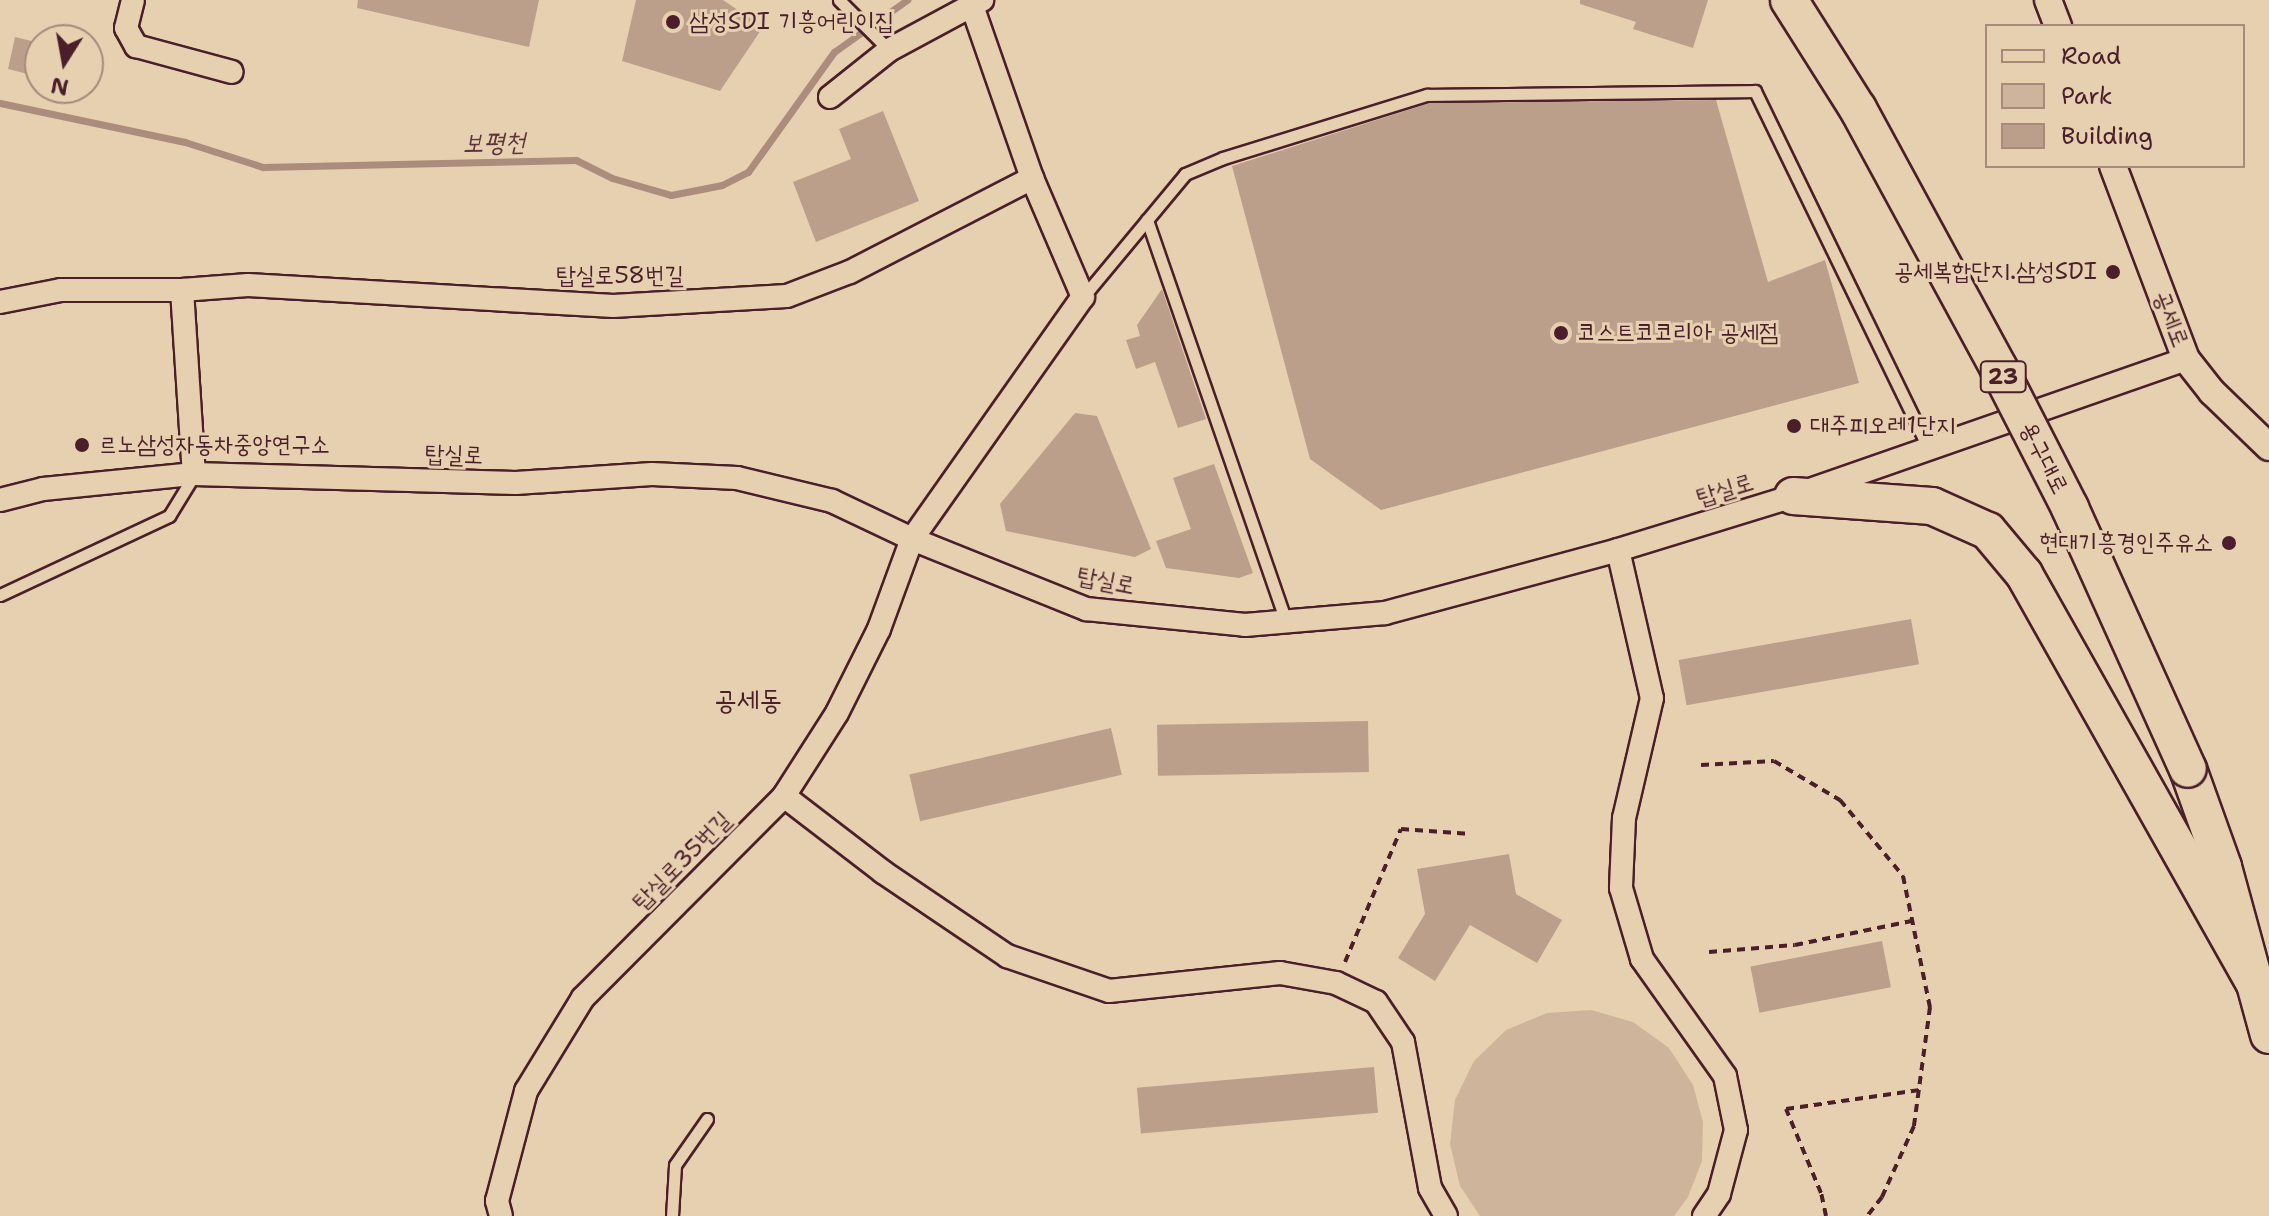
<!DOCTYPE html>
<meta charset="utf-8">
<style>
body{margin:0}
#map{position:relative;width:2269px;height:1216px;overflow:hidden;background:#e7d0b0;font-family:"Shantell Sans","Poor Story",sans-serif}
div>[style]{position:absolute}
.green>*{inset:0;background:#ceb49a}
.stream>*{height:7px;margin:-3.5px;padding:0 3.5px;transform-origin:3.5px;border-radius:3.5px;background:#ac8c7d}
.building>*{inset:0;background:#bb9f8b;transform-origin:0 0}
.path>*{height:4px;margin-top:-2px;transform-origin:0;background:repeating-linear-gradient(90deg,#4a1f2b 0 8px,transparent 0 14px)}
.roads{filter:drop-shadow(2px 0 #4a1f2b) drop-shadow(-2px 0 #4a1f2b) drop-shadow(0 2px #4a1f2b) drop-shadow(0 -2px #4a1f2b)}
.service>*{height:11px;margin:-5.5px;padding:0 5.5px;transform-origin:5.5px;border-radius:5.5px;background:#e7d0b0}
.minor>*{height:22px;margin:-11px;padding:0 11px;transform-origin:11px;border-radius:11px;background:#e7d0b0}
.tertiary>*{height:26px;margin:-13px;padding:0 13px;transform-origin:13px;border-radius:13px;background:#e7d0b0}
.trunk>*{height:36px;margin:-18px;padding:0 18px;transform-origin:18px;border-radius:18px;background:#e7d0b0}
.bridges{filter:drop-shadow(2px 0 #4a1f2b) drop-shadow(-2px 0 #4a1f2b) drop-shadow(0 2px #4a1f2b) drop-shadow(0 -2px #4a1f2b)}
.trunk-bridge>*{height:36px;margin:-18px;padding:0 18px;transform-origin:18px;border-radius:18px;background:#e7d0b0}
.dots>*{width:22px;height:22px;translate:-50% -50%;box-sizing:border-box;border:4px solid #e7d0b0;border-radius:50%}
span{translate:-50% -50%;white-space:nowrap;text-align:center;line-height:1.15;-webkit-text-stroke:6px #e7d0b0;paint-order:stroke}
.shield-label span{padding:2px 6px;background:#e7d0b0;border:2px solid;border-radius:6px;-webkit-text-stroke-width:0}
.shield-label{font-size:22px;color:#4a1f2b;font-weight:700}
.poi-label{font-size:24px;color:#4a1f2b}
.left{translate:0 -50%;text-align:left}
.right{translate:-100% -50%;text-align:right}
.street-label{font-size:24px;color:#4a1f2b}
.water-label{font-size:26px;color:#5e353b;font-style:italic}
.quarter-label{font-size:28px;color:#4a1f2b}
.legend{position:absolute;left:1985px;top:24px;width:260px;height:144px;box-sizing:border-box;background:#e7d0b0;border:2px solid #a8897b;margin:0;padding:10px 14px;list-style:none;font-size:24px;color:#4a1f2b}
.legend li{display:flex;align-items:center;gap:16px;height:40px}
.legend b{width:40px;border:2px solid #a8897b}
.north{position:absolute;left:24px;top:24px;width:80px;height:80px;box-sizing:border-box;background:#e7d0b0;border:2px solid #a8897b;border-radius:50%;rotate:191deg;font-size:22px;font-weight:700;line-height:32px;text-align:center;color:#4a1f2b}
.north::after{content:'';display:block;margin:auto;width:28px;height:36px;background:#4a1f2b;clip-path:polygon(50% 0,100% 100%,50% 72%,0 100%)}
</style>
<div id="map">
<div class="green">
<div style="clip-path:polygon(1591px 1010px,1633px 1022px,1669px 1048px,1693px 1085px,1703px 1122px,1702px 1161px,1688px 1197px,1674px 1216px,1480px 1216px,1460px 1186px,1450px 1144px,1455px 1100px,1474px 1061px,1506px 1030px,1547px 1013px)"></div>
</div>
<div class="stream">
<div style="left:0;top:103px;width:189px;rotate:11.9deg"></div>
<div style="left:185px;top:142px;width:82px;rotate:17.8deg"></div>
<div style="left:263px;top:167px;width:313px;rotate:-1.3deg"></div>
<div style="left:576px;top:160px;width:40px;rotate:26.6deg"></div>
<div style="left:612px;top:178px;width:61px;rotate:16.1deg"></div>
<div style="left:671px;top:195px;width:52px;rotate:-11.1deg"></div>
<div style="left:722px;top:185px;width:29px;rotate:-27deg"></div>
<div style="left:748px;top:172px;width:148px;rotate:-54.4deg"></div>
<div style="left:834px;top:52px;width:90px;rotate:-35.5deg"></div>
</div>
<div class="building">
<div style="clip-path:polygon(358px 0,539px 0,529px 47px,357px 8px)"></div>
<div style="clip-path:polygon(636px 0,723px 0,763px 27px,720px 91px,622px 61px)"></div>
<div style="clip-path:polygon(1580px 0,1708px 0,1693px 48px,1633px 29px,1636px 22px,1580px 4px)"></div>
<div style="clip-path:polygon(15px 37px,40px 43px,40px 77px,8px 69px)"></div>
<div style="clip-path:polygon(1716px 100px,1768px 282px,1825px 260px,1859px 383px,1381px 510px,1310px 459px,1232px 166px,1430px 103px)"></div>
<div style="clip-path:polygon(883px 111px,919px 201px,816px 242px,793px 182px,851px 159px,839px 129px)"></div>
<div style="clip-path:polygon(1162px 289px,1206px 419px,1178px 428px,1155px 362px,1136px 369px,1126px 340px,1140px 336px,1137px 325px)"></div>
<div style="clip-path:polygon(1075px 413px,1097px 416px,1151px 549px,1135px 557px,1006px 531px,1000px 504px)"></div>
<div style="clip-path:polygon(1214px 464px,1253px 573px,1239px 578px,1166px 568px,1156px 541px,1191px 529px,1173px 478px)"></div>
<div style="left:1911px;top:619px;width:46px;height:236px;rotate:80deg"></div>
<div style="left:1368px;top:721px;width:51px;height:211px;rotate:89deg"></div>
<div style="left:1111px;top:728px;width:48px;height:207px;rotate:77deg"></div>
<div style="clip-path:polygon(1509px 854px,1516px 894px,1562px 920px,1537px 963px,1470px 925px,1435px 981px,1398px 958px,1425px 914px,1417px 869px)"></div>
<div style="left:1882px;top:941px;width:47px;height:134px;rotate:79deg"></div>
<div style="left:1374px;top:1067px;width:46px;height:238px;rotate:85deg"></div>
</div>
<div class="path">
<div style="left:1701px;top:765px;width:73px;rotate:-3.1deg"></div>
<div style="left:1774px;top:761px;width:77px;rotate:30.6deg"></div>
<div style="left:1840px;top:800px;width:99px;rotate:50.3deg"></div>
<div style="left:1903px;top:876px;width:134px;rotate:78.4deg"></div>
<div style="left:1930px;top:1007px;width:120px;rotate:97.7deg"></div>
<div style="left:1914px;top:1126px;width:78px;rotate:114.3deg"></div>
<div style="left:1882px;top:1197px;width:24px;rotate:128deg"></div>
<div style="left:1709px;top:952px;width:86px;rotate:-4.7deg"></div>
<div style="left:1795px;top:945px;width:119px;rotate:-11.6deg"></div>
<div style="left:1345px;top:962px;width:144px;rotate:-67.2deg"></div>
<div style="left:1401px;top:829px;width:70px;rotate:4.1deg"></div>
<div style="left:1826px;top:1216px;width:24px;rotate:-102deg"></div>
<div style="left:1821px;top:1193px;width:91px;rotate:-112.6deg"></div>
<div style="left:1786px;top:1109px;width:135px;rotate:-8.1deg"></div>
</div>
<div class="roads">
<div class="service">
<div style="left:839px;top:0;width:71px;rotate:45deg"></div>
<div style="left:1147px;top:220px;width:424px;rotate:70.9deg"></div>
<div style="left:1083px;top:297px;width:160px;rotate:-50.3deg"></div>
<div style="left:1185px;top:174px;width:41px;rotate:-22.8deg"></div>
<div style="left:1223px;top:158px;width:214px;rotate:-17.2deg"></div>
<div style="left:1427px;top:95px;width:328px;rotate:-0.7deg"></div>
<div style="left:1755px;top:91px;width:398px;rotate:64.1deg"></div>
<div style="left:0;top:595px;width:187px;rotate:-25.1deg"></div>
<div style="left:169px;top:516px;width:48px;rotate:-58.6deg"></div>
<div style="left:672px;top:1216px;width:51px;rotate:-86.6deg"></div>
<div style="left:675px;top:1165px;width:56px;rotate:-55.2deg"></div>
</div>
<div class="minor">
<div style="left:133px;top:0;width:29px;rotate:104deg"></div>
<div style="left:126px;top:28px;width:21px;rotate:61deg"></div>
<div style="left:136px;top:46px;width:99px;rotate:15.2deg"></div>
<div style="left:830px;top:97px;width:75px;rotate:-38.5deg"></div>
<div style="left:889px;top:50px;width:106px;rotate:-28.3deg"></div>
<div style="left:182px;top:290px;width:66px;rotate:-4.3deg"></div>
<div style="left:248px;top:285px;width:366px;rotate:3.3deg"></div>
<div style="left:613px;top:306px;width:174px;rotate:-3.3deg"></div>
<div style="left:787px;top:296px;width:67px;rotate:-20.9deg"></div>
<div style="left:850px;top:272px;width:205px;rotate:-27.3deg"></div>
<div style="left:0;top:302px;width:62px;rotate:-11.1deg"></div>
<div style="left:61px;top:290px;width:121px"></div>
<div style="left:182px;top:290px;width:184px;rotate:86.3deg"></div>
<div style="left:0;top:500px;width:44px;rotate:-14.3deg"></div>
<div style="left:43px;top:489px;width:152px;rotate:-5.7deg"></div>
<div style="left:194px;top:474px;width:322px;rotate:1.6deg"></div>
<div style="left:516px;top:483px;width:136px;rotate:-3.8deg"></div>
<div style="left:652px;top:474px;width:85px;rotate:2.7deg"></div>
<div style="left:737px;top:478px;width:98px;rotate:13.6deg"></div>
<div style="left:832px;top:501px;width:89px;rotate:25.4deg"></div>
<div style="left:912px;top:539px;width:188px;rotate:21.9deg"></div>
<div style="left:1086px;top:609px;width:160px;rotate:5.7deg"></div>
<div style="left:1245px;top:625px;width:141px;rotate:-4.9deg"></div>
<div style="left:1385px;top:613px;width:241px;rotate:-15.1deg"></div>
<div style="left:1618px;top:550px;width:183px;rotate:-17.1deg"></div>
<div style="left:1793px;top:496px;width:416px;rotate:-19.2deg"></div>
<div style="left:1618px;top:550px;width:152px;rotate:77.1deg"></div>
<div style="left:1652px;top:698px;width:123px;rotate:103.1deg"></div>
<div style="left:1624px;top:818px;width:70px;rotate:92.5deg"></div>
<div style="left:1621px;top:888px;width:74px;rotate:73.5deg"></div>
<div style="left:1642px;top:959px;width:143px;rotate:54.6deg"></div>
<div style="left:1725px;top:1076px;width:55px;rotate:78.5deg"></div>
<div style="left:1736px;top:1130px;width:66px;rotate:104.9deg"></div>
<div style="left:1719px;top:1194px;width:27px;rotate:124deg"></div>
<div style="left:784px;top:796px;width:125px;rotate:37.5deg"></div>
<div style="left:883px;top:872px;width:150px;rotate:34.1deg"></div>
<div style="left:1007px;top:956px;width:108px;rotate:18.9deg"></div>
<div style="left:1109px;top:991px;width:172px;rotate:-6deg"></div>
<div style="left:1280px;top:973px;width:57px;rotate:10.1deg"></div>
<div style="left:1336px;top:983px;width:44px;rotate:25.4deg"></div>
<div style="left:1376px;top:1002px;width:48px;rotate:56deg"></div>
<div style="left:1403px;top:1042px;width:148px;rotate:79.5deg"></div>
<div style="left:1430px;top:1188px;width:32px;rotate:60deg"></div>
<div style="left:501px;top:1216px;width:16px;rotate:-105deg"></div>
<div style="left:497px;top:1201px;width:114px;rotate:-75.2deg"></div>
<div style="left:526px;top:1091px;width:109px;rotate:-58.5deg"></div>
<div style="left:583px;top:998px;width:285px;rotate:-45.1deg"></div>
<div style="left:784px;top:796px;width:98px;rotate:-57.4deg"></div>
<div style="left:837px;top:713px;width:94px;rotate:-63.4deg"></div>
<div style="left:879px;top:629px;width:96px;rotate:-69.9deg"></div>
<div style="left:912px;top:539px;width:296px;rotate:-54.8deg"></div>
<div style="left:1083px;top:297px;width:129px;rotate:-113.2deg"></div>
<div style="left:1032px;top:178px;width:185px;rotate:-109.2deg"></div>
</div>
<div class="tertiary">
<div style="left:2048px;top:0;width:28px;rotate:69deg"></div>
<div style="left:2113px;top:166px;width:206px;rotate:69.3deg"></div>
<div style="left:2186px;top:359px;width:42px;rotate:51.8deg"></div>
<div style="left:2212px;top:392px;width:79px;rotate:44deg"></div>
</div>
<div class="trunk">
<div style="left:1793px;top:496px;width:139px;rotate:4.1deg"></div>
<div style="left:1932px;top:506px;width:61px;rotate:24.1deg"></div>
<div style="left:1988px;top:531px;width:56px;rotate:50.1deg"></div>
<div style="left:2024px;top:574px;width:469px;rotate:60.6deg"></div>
<div style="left:2188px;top:769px;width:104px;rotate:70.3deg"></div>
<div style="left:2223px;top:867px;width:174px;rotate:74.7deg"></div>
</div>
</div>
<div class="bridges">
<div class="trunk-bridge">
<div style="left:1789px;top:0;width:129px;rotate:57.7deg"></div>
<div style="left:1858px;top:109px;width:296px;rotate:61.5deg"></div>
<div style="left:1999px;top:369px;width:156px;rotate:62.9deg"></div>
<div style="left:2070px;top:508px;width:286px;rotate:65.7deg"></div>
</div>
</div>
<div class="dots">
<div style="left:673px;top:22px;background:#4a1f2b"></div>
<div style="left:2113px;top:272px;background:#4a1f2b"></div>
<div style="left:1561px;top:333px;background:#4a1f2b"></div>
<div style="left:1794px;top:426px;background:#4a1f2b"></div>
<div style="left:82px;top:445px;background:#4a1f2b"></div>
<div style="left:2229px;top:543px;background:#4a1f2b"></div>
</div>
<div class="shield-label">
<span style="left:2003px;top:377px">23</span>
</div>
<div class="poi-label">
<span class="left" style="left:689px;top:22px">삼성SDI 기흥어린이집</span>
<span class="right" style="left:2097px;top:272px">공세복합단지.삼성SDI</span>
<span class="left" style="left:1577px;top:333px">코스트코코리아 공세점</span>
<span class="left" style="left:1810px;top:426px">대주피오레1단지</span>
<span class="left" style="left:98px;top:445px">르노삼성자동차중앙연구소</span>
<span class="right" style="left:2213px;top:543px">현대기흥경인주유소</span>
</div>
<div class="street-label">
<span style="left:620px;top:276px">탑실로58번길</span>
<span style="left:2171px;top:319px;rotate:69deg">공세로</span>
<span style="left:454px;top:455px;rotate:2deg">탑실로</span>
<span style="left:2044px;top:458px;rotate:63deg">용구대로</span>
<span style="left:1725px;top:490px;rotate:-17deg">탑실로</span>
<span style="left:1106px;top:581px;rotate:11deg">탑실로</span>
<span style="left:682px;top:861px;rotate:-45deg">탑실로35번길</span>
</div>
<div class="water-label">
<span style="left:494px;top:142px;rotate:-1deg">보평천</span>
</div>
<div class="quarter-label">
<span style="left:748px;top:699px">공세동</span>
</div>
<ul class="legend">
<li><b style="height:10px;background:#e7d0b0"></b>Road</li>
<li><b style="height:22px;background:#ceb49a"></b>Park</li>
<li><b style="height:22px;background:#bb9f8b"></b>Building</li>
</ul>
<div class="north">N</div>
</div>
